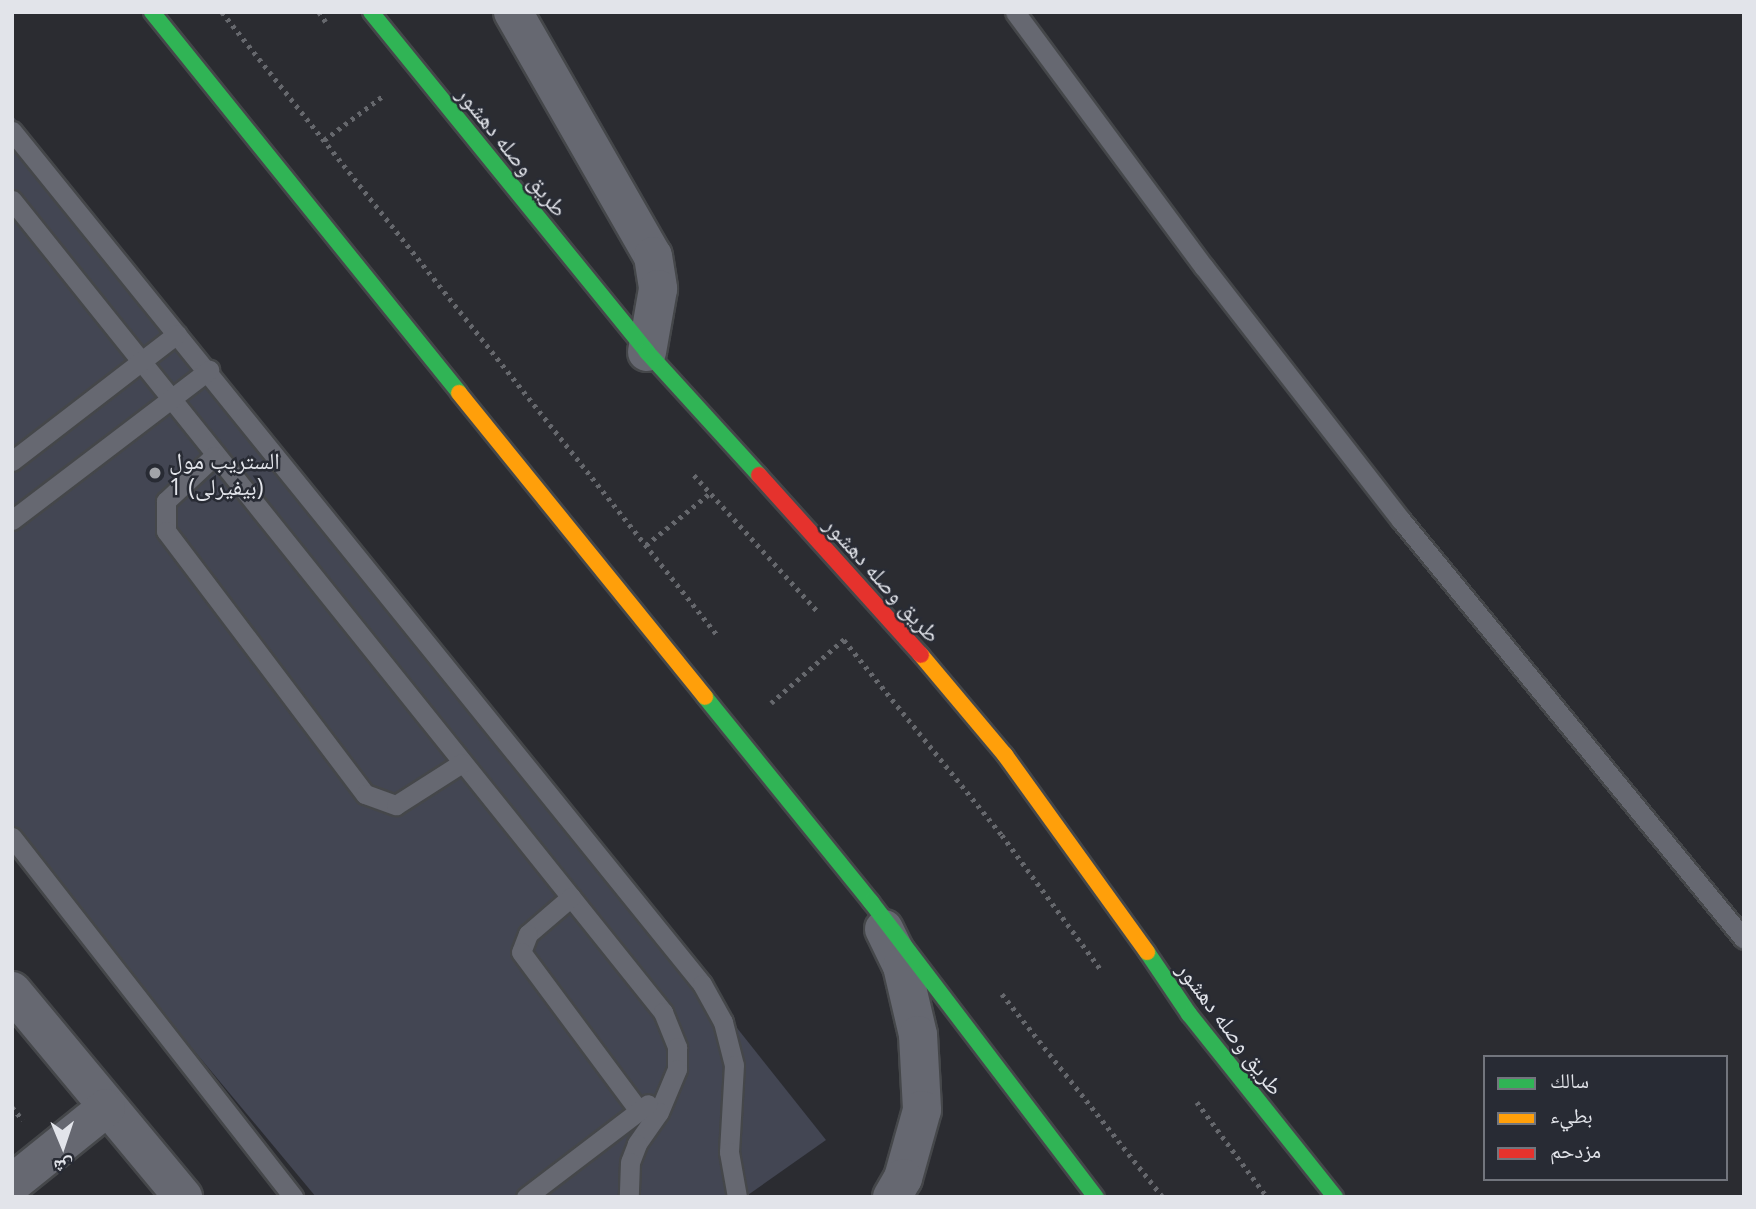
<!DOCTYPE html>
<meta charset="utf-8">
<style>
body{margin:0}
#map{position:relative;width:1756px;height:1209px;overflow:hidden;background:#2b2c31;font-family:"Open Sans","Noto Naskh Arabic",sans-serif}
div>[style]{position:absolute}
.building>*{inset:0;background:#434653}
.path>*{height:4.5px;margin-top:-2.25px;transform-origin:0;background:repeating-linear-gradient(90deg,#66686d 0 3.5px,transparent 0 8.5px)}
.roads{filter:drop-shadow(2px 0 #45474a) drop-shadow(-2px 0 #45474a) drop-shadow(0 2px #45474a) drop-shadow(0 -2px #45474a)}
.lane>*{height:19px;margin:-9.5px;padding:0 9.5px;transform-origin:9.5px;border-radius:9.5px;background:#666871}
.street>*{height:38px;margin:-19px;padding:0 19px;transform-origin:19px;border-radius:19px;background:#666871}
.fast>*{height:16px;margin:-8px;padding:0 8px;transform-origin:8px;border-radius:8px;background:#30b455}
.slow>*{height:16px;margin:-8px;padding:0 8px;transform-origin:8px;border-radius:8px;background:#ff9f0a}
.jam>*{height:16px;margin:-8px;padding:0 8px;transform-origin:8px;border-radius:8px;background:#e5322d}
.dots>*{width:19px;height:19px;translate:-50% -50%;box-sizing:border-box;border:4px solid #282b34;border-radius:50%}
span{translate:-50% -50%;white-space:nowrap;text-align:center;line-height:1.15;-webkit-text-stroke:5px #282b34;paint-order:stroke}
.street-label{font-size:23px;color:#e2e4ea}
.poi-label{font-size:23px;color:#e2e4ea}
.left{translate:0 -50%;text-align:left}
.frame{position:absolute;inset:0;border:14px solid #e2e4ea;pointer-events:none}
.legend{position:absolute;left:1483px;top:1055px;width:245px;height:126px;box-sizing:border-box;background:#282b34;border:2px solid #72757d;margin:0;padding:9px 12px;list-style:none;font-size:21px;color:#e2e4ea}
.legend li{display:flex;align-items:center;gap:14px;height:35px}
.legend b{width:35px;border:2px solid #72757d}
.north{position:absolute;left:28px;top:1111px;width:70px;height:70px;-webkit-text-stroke:5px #282b34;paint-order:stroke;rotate:178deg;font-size:19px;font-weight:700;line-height:28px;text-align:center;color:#e2e4ea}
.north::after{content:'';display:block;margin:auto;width:24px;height:32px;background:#e2e4ea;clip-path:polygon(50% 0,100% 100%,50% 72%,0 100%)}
</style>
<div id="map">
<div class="building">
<div style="clip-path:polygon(12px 115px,826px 1140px,745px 1197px,316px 1197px,12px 832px)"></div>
</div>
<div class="path">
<div style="left:222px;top:12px;width:797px;rotate:51.52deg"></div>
<div style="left:319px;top:12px;width:12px;rotate:55deg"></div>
<div style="left:324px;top:140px;width:75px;rotate:-36.9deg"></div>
<div style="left:694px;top:475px;width:186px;rotate:47.8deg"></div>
<div style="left:646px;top:545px;width:81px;rotate:-39deg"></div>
<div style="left:844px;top:640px;width:251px;rotate:51deg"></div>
<div style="left:1002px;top:835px;width:167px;rotate:53.7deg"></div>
<div style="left:771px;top:703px;width:97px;rotate:-41.2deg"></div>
<div style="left:1002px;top:994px;width:259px;rotate:51.6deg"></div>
<div style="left:1197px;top:1102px;width:118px;rotate:53.6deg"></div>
<div style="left:12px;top:1107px;width:17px;rotate:50deg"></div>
</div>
<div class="roads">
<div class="lane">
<div style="left:1015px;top:12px;width:317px;rotate:53.5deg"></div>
<div style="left:1204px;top:267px;width:321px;rotate:52.1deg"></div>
<div style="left:1401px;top:520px;width:541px;rotate:50.7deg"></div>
<div style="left:12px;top:131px;width:1097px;rotate:51.03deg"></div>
<div style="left:702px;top:984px;width:43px;rotate:61.1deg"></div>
<div style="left:723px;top:1022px;width:44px;rotate:75.7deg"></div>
<div style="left:734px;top:1065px;width:87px;rotate:93.3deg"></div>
<div style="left:729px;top:1152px;width:46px;rotate:79.9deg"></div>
<div style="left:12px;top:200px;width:1041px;rotate:51.28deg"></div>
<div style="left:663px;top:1012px;width:38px;rotate:68deg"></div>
<div style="left:677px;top:1047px;width:22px;rotate:90deg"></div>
<div style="left:677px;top:1069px;width:47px;rotate:112.7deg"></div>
<div style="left:659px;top:1112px;width:39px;rotate:125deg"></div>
<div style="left:637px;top:1144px;width:19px;rotate:111deg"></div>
<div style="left:630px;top:1162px;width:35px;rotate:92deg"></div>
<div style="left:214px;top:456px;width:66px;rotate:136.8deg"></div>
<div style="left:166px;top:501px;width:30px;rotate:90deg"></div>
<div style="left:166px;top:531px;width:330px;rotate:52.9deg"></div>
<div style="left:365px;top:794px;width:33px;rotate:20deg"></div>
<div style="left:396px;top:805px;width:78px;rotate:-32.5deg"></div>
<div style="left:12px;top:461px;width:208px;rotate:-37.6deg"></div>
<div style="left:12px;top:520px;width:248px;rotate:-37.3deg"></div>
<div style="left:12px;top:837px;width:457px;rotate:52deg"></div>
<div style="left:571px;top:897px;width:57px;rotate:139.3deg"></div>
<div style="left:528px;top:934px;width:19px;rotate:111deg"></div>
<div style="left:521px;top:952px;width:198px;rotate:53.4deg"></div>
<div style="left:526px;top:1197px;width:153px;rotate:-37.3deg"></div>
</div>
<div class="street">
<div style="left:513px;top:12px;width:281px;rotate:60.2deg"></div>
<div style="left:653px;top:256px;width:33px;rotate:81deg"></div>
<div style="left:658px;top:289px;width:64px;rotate:99.9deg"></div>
<div style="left:884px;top:929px;width:41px;rotate:64.1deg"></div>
<div style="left:902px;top:966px;width:71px;rotate:76.9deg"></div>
<div style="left:918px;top:1035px;width:75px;rotate:86.9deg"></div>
<div style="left:922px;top:1110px;width:71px;rotate:105.6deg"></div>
<div style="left:903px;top:1178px;width:22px;rotate:120deg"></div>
<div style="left:12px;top:991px;width:268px;rotate:50.3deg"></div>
<div style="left:14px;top:1182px;width:118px;rotate:-38.8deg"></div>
</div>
<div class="fast">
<div style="left:152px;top:12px;width:489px;rotate:51.1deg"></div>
<div style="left:371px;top:12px;width:438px;rotate:50.9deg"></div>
<div style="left:647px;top:352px;width:166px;rotate:47.7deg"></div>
<div style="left:705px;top:697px;width:264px;rotate:51deg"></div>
<div style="left:871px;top:902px;width:371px;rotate:52.7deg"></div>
<div style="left:1147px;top:952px;width:75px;rotate:55.9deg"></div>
<div style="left:1189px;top:1014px;width:234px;rotate:51.4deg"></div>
</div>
<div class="slow">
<div style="left:459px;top:393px;width:391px;rotate:51deg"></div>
<div style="left:921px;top:655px;width:131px;rotate:50deg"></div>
<div style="left:1005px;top:755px;width:243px;rotate:54.2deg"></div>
</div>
<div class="jam">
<div style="left:759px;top:475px;width:242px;rotate:48deg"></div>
</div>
</div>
<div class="dots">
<div style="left:155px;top:473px;background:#a2a4a9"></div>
</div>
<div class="street-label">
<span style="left:513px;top:151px;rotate:51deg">طريق وصله دهشور</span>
<span style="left:883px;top:579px;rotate:48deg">طريق وصله دهشور</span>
<span style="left:1231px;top:1028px;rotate:53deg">طريق وصله دهشور</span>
</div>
<div class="poi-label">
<span class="left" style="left:169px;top:473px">الستريب مول<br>1 (بيفيرلى)</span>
</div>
<div class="frame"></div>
<ul class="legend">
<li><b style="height:9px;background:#30b455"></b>سالك</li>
<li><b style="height:9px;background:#ff9f0a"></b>بطيء</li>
<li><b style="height:9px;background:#e5322d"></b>مزدحم</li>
</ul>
<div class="north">ش</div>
</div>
